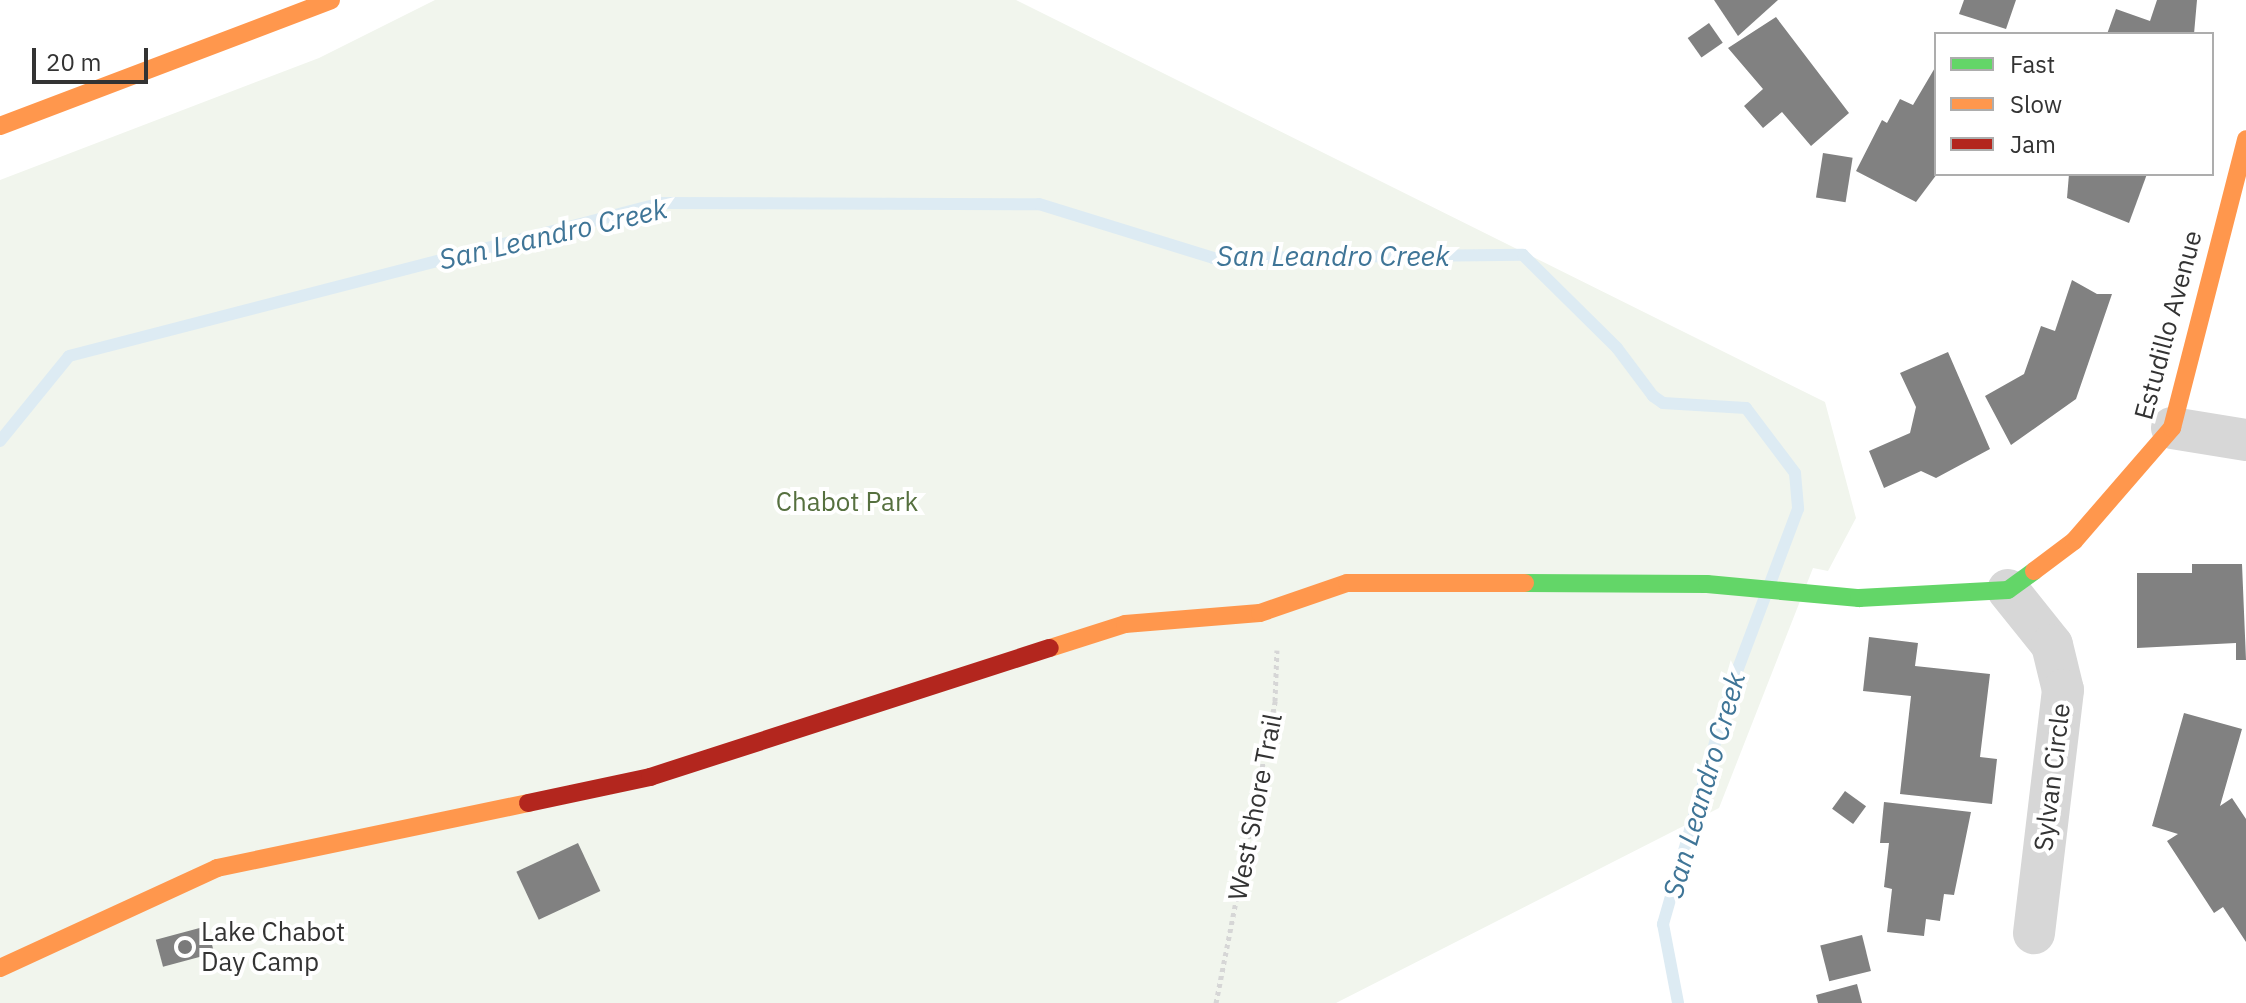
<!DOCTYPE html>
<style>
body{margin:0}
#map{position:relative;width:2246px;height:1003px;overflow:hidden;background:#fff;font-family:"IBM Plex Sans",sans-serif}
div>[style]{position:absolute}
.green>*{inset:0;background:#f1f5ed}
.stream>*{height:12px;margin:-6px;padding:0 6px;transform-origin:6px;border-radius:6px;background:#ddebf3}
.building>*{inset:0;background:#818181;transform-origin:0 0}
.path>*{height:5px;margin-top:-2.5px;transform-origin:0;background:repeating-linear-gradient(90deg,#d6d6d6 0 4px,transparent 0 8px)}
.street>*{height:42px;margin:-21px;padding:0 21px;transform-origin:21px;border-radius:21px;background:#d7d7d7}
.fast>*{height:18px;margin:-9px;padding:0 9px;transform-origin:9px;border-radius:9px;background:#63d668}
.slow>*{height:18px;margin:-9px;padding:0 9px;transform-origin:9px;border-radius:9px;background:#ff974d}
.jam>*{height:18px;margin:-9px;padding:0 9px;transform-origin:9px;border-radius:9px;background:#b3261e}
.dots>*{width:22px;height:22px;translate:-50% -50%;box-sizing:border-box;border:4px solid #fff;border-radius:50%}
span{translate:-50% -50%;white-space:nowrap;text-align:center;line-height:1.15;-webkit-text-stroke:8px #fff;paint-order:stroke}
.street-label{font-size:26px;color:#333}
.park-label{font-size:26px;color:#56703f}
.poi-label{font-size:26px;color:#333}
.left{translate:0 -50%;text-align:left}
.water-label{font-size:28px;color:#3f7597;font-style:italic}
.legend{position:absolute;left:1934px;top:32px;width:280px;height:144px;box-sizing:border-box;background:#fff;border:2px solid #adadad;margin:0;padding:10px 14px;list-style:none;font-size:24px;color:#333}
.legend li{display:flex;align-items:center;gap:16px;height:40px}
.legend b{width:40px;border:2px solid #adadad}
.scale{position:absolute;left:32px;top:48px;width:116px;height:36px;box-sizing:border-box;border:4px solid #333;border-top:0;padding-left:10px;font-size:24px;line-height:28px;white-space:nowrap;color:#333;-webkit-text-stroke:6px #fff;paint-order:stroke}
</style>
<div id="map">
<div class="green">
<div style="clip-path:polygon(435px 0,1016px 0,1825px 402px,1856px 518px,1828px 571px,1813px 568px,1719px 808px,1336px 1003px,0 1003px,0 180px,319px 58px)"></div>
</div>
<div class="stream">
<div style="left:0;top:441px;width:109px;rotate:-50.9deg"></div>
<div style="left:69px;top:356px;width:612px;rotate:-14.47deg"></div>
<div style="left:662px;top:203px;width:377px;rotate:0.2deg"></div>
<div style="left:1039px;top:204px;width:182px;rotate:17.2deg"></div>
<div style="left:1213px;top:258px;width:310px;rotate:-0.6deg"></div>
<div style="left:1523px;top:255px;width:132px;rotate:44.7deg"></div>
<div style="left:1617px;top:348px;width:60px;rotate:53.1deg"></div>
<div style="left:1653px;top:396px;width:12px;rotate:35deg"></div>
<div style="left:1663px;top:403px;width:83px;rotate:3.4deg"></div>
<div style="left:1746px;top:408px;width:81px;rotate:53deg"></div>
<div style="left:1795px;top:473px;width:36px;rotate:85deg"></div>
<div style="left:1798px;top:509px;width:190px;rotate:110.6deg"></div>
<div style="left:1731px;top:687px;width:247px;rotate:106deg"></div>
<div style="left:1663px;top:924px;width:80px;rotate:79.2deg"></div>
</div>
<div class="building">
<div style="clip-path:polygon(1714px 0,1778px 0,1738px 36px)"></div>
<div style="clip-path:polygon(1964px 0,2016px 0,2006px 29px,1959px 14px)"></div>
<div style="clip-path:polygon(2157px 0,2197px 0,2194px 34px,2107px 34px,2116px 9px,2150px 21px)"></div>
<div style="clip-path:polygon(1776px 17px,1849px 113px,1811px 146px,1782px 112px,1763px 128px,1744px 106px,1763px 89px,1728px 48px)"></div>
<div style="left:1709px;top:23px;width:24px;height:26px;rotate:55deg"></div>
<div style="clip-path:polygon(1936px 66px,1937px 174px,1916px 202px,1856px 171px,1882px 120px,1887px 123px,1900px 99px,1913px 105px)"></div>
<div style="left:1823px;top:153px;width:30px;height:45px;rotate:9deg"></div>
<div style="clip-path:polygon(2069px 174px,2147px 174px,2129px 223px,2067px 198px)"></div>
<div style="clip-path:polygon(2072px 280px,2097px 294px,2112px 294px,2076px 399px,2011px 445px,1985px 396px,2024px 374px,2041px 326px,2055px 331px)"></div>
<div style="clip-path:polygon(1948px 352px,1990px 449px,1936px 478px,1921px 471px,1884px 488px,1869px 451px,1910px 433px,1916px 407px,1900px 373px)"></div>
<div style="clip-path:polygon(2192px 564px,2242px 564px,2246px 660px,2236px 660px,2236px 643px,2137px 648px,2137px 573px,2192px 573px)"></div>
<div style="clip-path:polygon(1869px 637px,1918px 643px,1915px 666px,1990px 674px,1980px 757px,1997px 759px,1992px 804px,1900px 794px,1911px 696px,1863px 691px)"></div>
<div style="clip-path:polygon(2184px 713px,2242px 729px,2220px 806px,2232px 798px,2246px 819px,2246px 942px,2223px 907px,2214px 913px,2167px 841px,2178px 834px,2152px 826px)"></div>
<div style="left:1845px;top:791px;width:26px;height:22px;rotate:36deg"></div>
<div style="clip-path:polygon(1884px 802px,1971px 812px,1954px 895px,1944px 894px,1940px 921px,1926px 919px,1924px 936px,1887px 932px,1892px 889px,1884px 887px,1889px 843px,1880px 843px)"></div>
<div style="left:578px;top:843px;width:53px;height:68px;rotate:65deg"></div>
<div style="left:207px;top:926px;width:28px;height:53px;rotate:75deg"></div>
<div style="left:1862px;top:935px;width:37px;height:43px;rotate:76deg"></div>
<div style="clip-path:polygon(1857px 984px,1862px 1003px,1818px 1003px,1816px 995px)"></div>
</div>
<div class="path">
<div style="left:1216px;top:1003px;width:308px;rotate:-78.9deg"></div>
<div style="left:1275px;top:701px;width:51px;rotate:-87.8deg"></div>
</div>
<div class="street">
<div style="left:2172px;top:428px;width:75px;rotate:9.2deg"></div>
<div style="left:2008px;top:590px;width:70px;rotate:51.3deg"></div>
<div style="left:2052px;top:645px;width:46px;rotate:76.3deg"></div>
<div style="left:2063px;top:690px;width:245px;rotate:96.8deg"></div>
</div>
<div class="fast">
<div style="left:1525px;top:583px;width:182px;rotate:0.3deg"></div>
<div style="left:1707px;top:584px;width:153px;rotate:5.3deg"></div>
<div style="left:1859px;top:598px;width:149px;rotate:-3.1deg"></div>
<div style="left:2008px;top:590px;width:32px;rotate:-36deg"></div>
</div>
<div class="slow">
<div style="left:0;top:126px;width:354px;rotate:-20.8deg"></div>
<div style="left:2034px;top:571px;width:50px;rotate:-36.9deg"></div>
<div style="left:2074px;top:541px;width:150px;rotate:-49.1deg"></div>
<div style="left:2172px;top:428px;width:298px;rotate:-75.6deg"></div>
<div style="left:1050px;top:648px;width:79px;rotate:-17.7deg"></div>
<div style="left:1125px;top:624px;width:135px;rotate:-4.7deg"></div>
<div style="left:1260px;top:613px;width:92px;rotate:-19deg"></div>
<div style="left:1347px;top:583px;width:178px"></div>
<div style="left:0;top:968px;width:239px;rotate:-24.7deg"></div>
<div style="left:217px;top:868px;width:318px;rotate:-11.8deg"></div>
</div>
<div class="jam">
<div style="left:528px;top:803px;width:125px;rotate:-12deg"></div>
<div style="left:650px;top:777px;width:420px;rotate:-17.9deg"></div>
</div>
<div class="dots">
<div style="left:185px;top:947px;background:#7a7a7a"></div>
</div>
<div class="street-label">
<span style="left:2168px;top:325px;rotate:-75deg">Estudillo Avenue</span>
<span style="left:2052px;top:777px;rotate:-83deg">Sylvan Circle</span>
<span style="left:1255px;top:807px;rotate:-79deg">West Shore Trail</span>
</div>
<div class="park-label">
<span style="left:847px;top:502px">Chabot Park</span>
</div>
<div class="poi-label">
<span class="left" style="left:201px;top:947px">Lake Chabot<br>Day Camp</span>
</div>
<div class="water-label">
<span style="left:553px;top:234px;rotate:-13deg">San Leandro Creek</span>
<span style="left:1333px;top:256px">San Leandro Creek</span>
<span style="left:1704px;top:785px;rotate:-74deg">San Leandro Creek</span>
</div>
<ul class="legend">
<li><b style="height:10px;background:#63d668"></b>Fast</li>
<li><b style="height:10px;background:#ff974d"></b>Slow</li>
<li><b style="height:10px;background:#b3261e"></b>Jam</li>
</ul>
<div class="scale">20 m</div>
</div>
